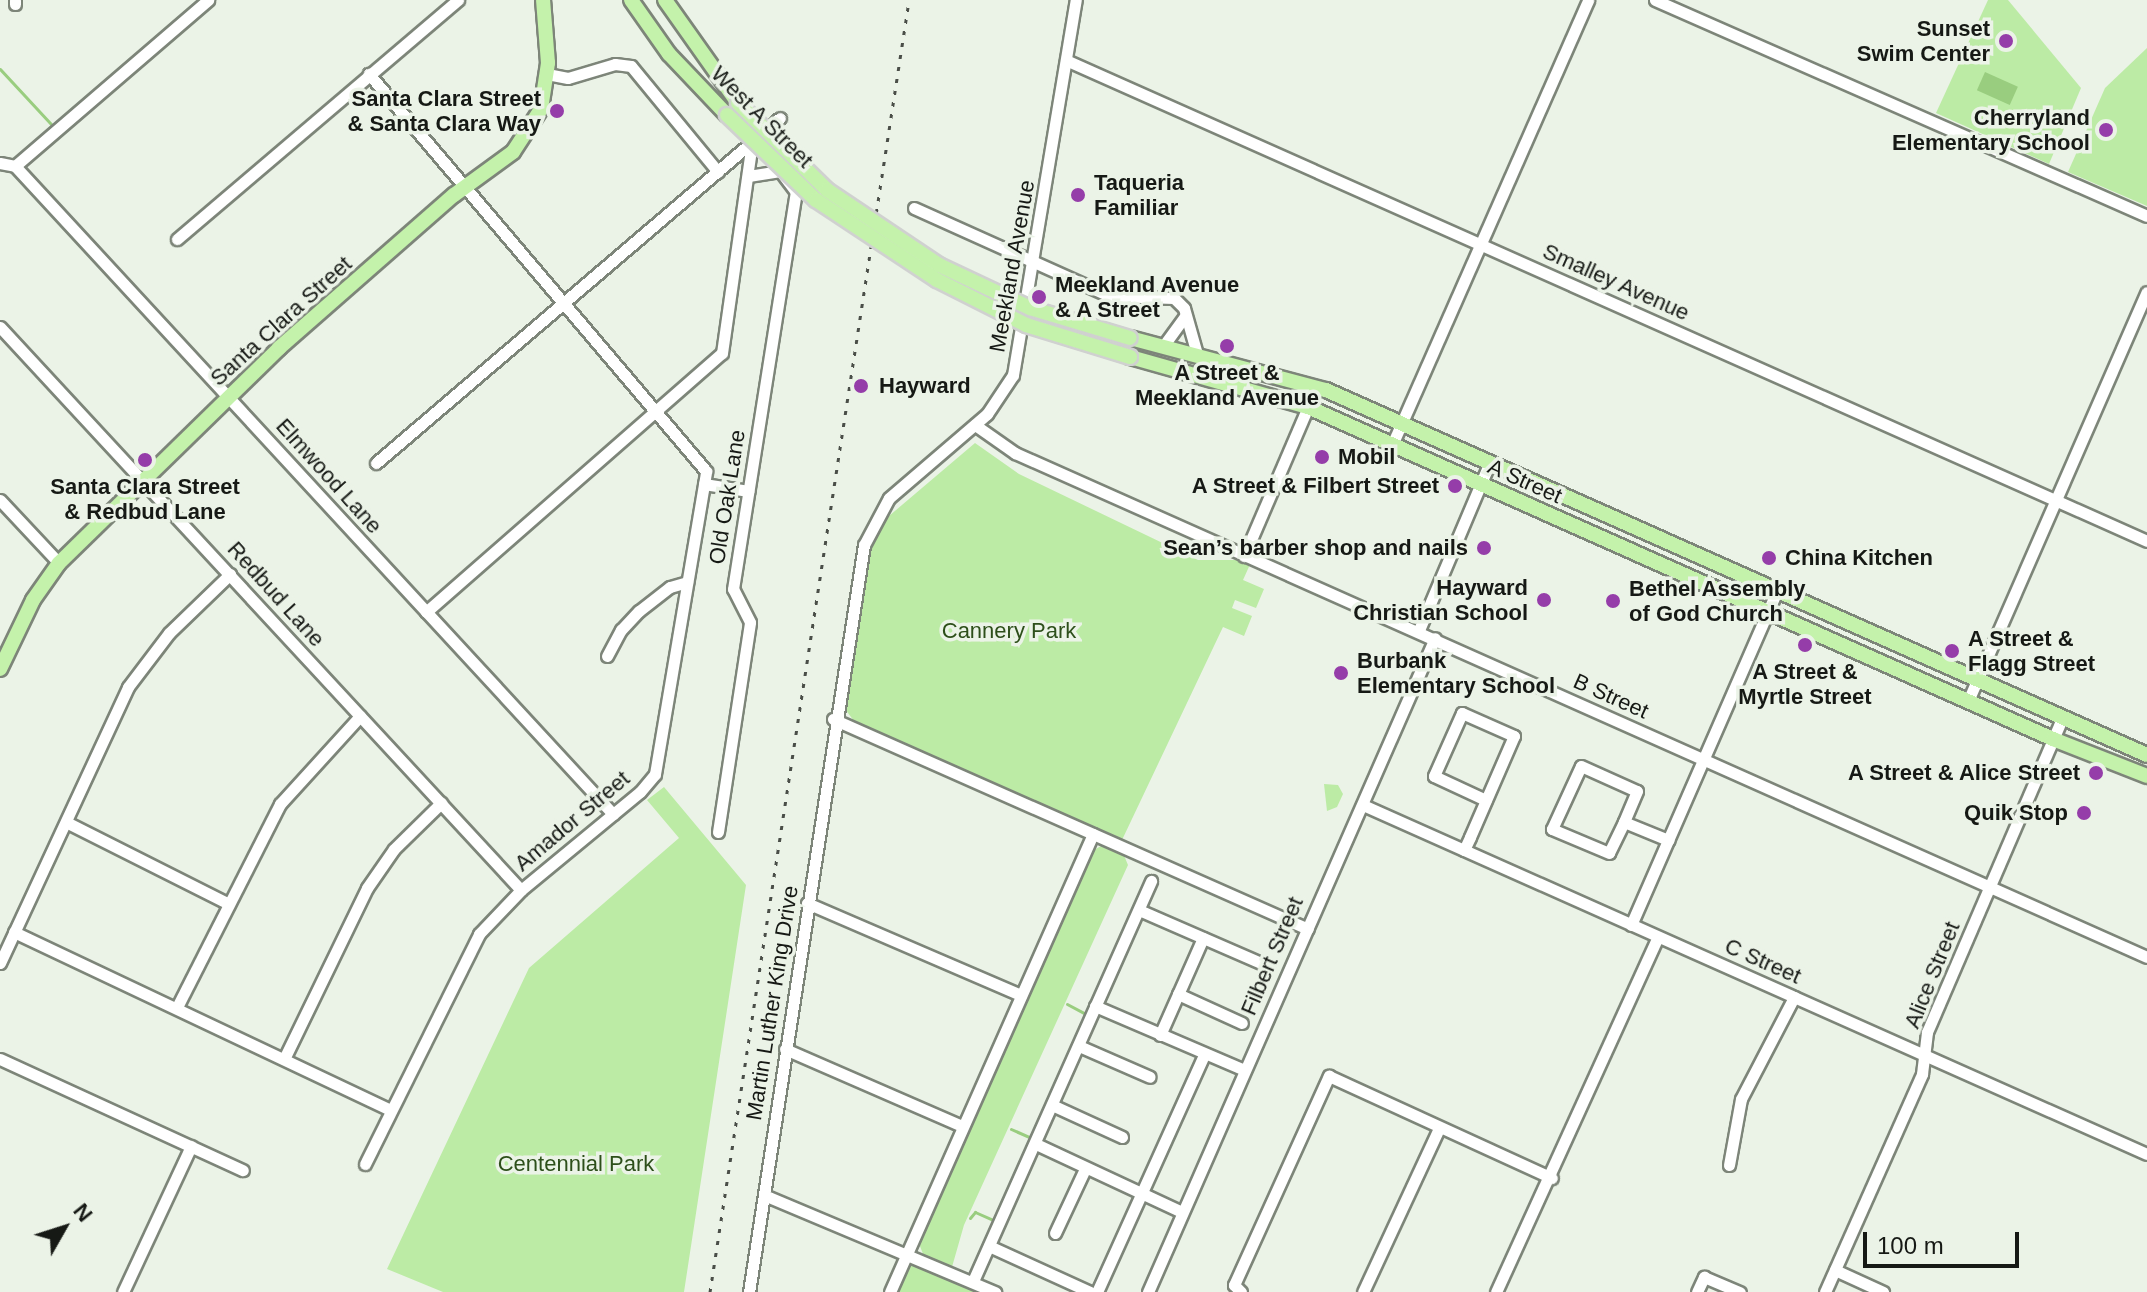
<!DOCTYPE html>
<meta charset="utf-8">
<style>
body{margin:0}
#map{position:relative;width:2147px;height:1292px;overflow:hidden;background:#ebf3e7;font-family:Helvetica,sans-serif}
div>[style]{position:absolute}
.green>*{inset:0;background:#bceba5}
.water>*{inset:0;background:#99cd7f;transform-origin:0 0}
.stream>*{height:3px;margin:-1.5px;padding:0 1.5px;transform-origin:1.5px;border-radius:1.5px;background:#99cd7f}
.roads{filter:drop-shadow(2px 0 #7d8579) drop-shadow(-2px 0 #7d8579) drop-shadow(0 2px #7d8579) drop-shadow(0 -2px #7d8579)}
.minor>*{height:11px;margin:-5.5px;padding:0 5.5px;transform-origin:5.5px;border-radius:5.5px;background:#fff}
.major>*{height:14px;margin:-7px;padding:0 7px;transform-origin:7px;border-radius:7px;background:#c4f2ab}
.rail>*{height:3px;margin-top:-1.5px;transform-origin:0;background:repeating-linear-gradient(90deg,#4a4e48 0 4px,transparent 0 12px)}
.bridges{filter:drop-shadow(2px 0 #d0d1d0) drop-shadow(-2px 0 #d0d1d0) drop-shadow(0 2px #d0d1d0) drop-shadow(0 -2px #d0d1d0)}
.major-bridge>*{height:14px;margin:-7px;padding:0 7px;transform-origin:7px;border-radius:7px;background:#c4f2ab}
.dots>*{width:22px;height:22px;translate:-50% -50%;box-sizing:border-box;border:4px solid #ebf3e7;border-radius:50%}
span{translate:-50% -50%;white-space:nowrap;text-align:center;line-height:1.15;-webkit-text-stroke:7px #ebf3e7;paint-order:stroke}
.poi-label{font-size:22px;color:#161915;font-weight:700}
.right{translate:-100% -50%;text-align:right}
.left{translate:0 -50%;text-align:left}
.street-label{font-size:22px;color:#161915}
.park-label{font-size:22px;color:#2d4f1a}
.north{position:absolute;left:24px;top:1188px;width:80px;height:80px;-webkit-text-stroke:6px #ebf3e7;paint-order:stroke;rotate:51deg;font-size:22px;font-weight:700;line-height:32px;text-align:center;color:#161915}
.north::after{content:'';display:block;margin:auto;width:28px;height:36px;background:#161915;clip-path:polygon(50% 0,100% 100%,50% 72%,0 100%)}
.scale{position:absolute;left:1863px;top:1232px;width:156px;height:36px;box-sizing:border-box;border:4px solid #161915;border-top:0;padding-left:10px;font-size:24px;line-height:28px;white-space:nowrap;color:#161915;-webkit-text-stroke:6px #ebf3e7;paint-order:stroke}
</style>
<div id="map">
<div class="green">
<div style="clip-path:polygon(1988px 0,2008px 0,2081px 88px,2049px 164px,1936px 113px)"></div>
<div style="clip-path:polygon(2147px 48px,2147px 206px,2068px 172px,2105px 88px)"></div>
<div style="clip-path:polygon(975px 443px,1019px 474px,1198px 560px,1252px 560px,1243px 580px,1264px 589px,1256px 608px,1235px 600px,1232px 608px,1252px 616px,1244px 636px,1223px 627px,1122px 840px,854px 721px,845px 709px,872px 543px,889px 516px)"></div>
<div style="clip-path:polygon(1324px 784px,1338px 785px,1343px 794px,1337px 807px,1327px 811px)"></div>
<div style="clip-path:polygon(664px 787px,746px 885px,684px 1292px,443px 1292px,387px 1269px,529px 968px,679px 838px,647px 800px)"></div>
<div style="clip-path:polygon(1103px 845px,1123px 853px,1128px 865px,964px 1225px,952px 1267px,923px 1254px,918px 1241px,1090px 852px)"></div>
<div style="clip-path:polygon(912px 1263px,920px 1264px,985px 1292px,896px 1292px)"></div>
</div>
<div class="water">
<div style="left:1985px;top:72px;width:36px;height:20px;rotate:24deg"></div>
</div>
<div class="stream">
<div style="left:0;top:69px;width:75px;rotate:47.2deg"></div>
<div style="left:1067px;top:1004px;width:21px;rotate:28deg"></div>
<div style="left:1011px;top:1129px;width:22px;rotate:24deg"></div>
<div style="left:970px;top:1218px;width:8px;rotate:-50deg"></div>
<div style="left:975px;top:1212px;width:22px;rotate:24deg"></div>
</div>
<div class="roads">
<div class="minor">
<div style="left:1655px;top:0;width:537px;rotate:23.7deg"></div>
<div style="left:15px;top:4px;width:4px;rotate:-90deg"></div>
<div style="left:1068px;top:61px;width:1181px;rotate:23.98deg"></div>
<div style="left:547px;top:74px;width:21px;rotate:11deg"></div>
<div style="left:568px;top:78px;width:49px;rotate:-16.6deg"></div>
<div style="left:615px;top:64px;width:16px;rotate:7deg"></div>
<div style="left:631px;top:66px;width:137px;rotate:50.6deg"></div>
<div style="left:0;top:163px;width:15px;rotate:11deg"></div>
<div style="left:15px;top:166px;width:255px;rotate:-40.7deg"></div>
<div style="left:15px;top:166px;width:882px;rotate:47.3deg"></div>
<div style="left:914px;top:208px;width:215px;rotate:24.2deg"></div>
<div style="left:1110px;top:296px;width:64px;rotate:1.8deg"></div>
<div style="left:1174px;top:298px;width:14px;rotate:45deg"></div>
<div style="left:1184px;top:308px;width:48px;rotate:74.2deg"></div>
<div style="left:177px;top:239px;width:369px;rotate:-40.4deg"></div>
<div style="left:0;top:327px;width:767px;rotate:47.22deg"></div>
<div style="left:1164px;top:345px;width:36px;rotate:-54deg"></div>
<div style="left:975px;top:425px;width:49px;rotate:35deg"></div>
<div style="left:1015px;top:453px;width:1239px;rotate:24deg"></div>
<div style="left:1392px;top:445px;width:486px;rotate:-66.2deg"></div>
<div style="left:376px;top:463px;width:531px;rotate:-40.5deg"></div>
<div style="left:704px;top:484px;width:45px;rotate:9deg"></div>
<div style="left:0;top:500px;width:86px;rotate:46.9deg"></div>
<div style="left:1244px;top:556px;width:162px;rotate:-66.8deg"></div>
<div style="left:426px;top:612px;width:393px;rotate:-41.2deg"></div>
<div style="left:722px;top:353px;width:213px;rotate:-81.9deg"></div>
<div style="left:1419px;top:630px;width:180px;rotate:-67.1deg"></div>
<div style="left:607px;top:656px;width:30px;rotate:-62deg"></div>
<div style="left:621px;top:630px;width:26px;rotate:-47deg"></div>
<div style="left:639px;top:611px;width:39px;rotate:-38deg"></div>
<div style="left:670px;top:587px;width:18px;rotate:-16deg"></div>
<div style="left:1968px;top:701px;width:446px;rotate:-66.4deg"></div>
<div style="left:833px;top:719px;width:519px;rotate:23.85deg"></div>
<div style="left:1363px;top:805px;width:858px;rotate:24deg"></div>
<div style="left:66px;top:822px;width:180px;rotate:26.7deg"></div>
<div style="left:1624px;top:822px;width:34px;rotate:116deg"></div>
<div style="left:1609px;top:853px;width:62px;rotate:-157.2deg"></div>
<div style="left:1552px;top:829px;width:69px;rotate:-65.3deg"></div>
<div style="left:1581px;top:766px;width:61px;rotate:24.1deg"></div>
<div style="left:1637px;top:791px;width:34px;rotate:113deg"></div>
<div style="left:1624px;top:822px;width:48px;rotate:22.2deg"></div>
<div style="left:718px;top:832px;width:212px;rotate:-81.3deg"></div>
<div style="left:750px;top:622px;width:37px;rotate:-117deg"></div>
<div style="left:733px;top:589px;width:402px;rotate:-81deg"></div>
<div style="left:796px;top:192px;width:26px;rotate:-127deg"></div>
<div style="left:780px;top:171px;width:32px;rotate:171deg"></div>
<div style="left:1464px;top:850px;width:14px;rotate:-65deg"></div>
<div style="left:1470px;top:837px;width:110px;rotate:-66.5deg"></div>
<div style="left:1514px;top:736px;width:57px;rotate:-156.1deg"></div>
<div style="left:1462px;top:713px;width:69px;rotate:114deg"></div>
<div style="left:1434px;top:776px;width:57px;rotate:24.8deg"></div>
<div style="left:807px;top:903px;width:233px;rotate:23.3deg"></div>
<div style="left:1139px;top:910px;width:141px;rotate:23.5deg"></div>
<div style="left:1631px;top:925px;width:362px;rotate:-66.4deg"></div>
<div style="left:14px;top:932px;width:417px;rotate:25.3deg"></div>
<div style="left:0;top:963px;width:304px;rotate:-65.1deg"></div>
<div style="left:128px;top:687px;width:68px;rotate:-52.8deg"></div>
<div style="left:169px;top:633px;width:85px;rotate:-44deg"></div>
<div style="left:1178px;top:994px;width:70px;rotate:24.4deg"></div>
<div style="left:1095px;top:1006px;width:162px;rotate:23.2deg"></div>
<div style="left:177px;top:1007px;width:228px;rotate:-63.1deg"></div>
<div style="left:280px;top:804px;width:119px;rotate:-47.7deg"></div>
<div style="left:1160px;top:1035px;width:106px;rotate:-66.1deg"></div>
<div style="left:1079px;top:1046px;width:77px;rotate:23.6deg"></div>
<div style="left:785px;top:1049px;width:193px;rotate:23.5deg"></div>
<div style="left:0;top:1059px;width:267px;rotate:24.6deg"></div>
<div style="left:284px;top:1059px;width:190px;rotate:-64.1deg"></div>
<div style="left:367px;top:888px;width:47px;rotate:-55.3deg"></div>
<div style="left:394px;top:849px;width:66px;rotate:-44.4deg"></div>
<div style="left:1052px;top:1105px;width:77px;rotate:24.6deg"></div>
<div style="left:1036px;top:1144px;width:161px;rotate:25deg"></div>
<div style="left:365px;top:1164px;width:257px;rotate:-63.6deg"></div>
<div style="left:479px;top:934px;width:61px;rotate:-46.3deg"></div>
<div style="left:521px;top:890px;width:154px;rotate:-39.5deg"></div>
<div style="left:640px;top:792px;width:23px;rotate:-50deg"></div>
<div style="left:655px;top:774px;width:307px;rotate:-80.4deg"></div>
<div style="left:706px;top:471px;width:521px;rotate:-130.33deg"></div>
<div style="left:1729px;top:1165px;width:67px;rotate:-79.7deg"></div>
<div style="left:1741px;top:1099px;width:115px;rotate:-62.5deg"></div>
<div style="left:764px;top:1195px;width:251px;rotate:22.8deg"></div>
<div style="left:1055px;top:1233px;width:71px;rotate:-64.9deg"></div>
<div style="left:989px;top:1246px;width:111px;rotate:24.5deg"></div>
<div style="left:1835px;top:1270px;width:53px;rotate:24.6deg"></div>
<div style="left:973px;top:1281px;width:438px;rotate:-66deg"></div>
<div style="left:123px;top:1292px;width:161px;rotate:-65deg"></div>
<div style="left:749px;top:1292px;width:756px;rotate:-81.25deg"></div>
<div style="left:864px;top:545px;width:53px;rotate:-62deg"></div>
<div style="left:889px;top:498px;width:129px;rotate:-40.6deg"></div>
<div style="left:987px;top:414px;width:47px;rotate:-56.3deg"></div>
<div style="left:1013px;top:375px;width:380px;rotate:-80.5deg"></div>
<div style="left:890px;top:1292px;width:501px;rotate:-66.1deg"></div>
<div style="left:1097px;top:1292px;width:260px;rotate:-65.7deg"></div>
<div style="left:1148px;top:1292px;width:714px;rotate:-66.31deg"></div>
<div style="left:1241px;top:1292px;width:10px;rotate:-135deg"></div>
<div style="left:1234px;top:1285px;width:230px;rotate:-65.6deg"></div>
<div style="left:1329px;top:1076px;width:245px;rotate:24.6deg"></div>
<div style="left:1363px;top:1292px;width:181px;rotate:-65.1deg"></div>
<div style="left:1496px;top:1292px;width:390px;rotate:-65.5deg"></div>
<div style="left:1697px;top:1292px;width:17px;rotate:-65deg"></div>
<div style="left:1704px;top:1277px;width:39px;rotate:23deg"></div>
<div style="left:1825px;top:1292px;width:239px;rotate:-66deg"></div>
<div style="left:1922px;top:1074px;width:42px;rotate:-83.2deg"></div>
<div style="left:1927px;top:1032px;width:341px;rotate:-66.7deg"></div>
</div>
<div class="major">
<div style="left:631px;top:0;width:66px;rotate:54.9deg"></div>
<div style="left:669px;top:54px;width:84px;rotate:46.4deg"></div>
<div style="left:665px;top:0;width:126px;rotate:54.7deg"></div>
<div style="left:1130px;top:338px;width:203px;rotate:14.9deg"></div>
<div style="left:1326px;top:390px;width:898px;rotate:23.97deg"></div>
<div style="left:1130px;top:357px;width:185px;rotate:15.7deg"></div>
<div style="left:1308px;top:407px;width:816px;rotate:24.02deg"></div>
<div style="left:2053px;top:739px;width:101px;rotate:21.5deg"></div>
<div style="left:0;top:669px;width:76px;rotate:-64.4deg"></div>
<div style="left:33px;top:600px;width:45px;rotate:-54.9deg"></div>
<div style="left:59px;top:563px;width:308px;rotate:-44.3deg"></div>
<div style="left:279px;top:348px;width:232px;rotate:-41.2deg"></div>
<div style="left:454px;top:195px;width:73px;rotate:-36.1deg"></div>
<div style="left:513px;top:152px;width:51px;rotate:-56.9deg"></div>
<div style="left:541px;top:109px;width:47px;rotate:-81.3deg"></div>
<div style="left:548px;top:63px;width:63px;rotate:-94.5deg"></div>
</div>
</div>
<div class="rail">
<div style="left:710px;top:1292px;width:1307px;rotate:-81.24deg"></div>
</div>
<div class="bridges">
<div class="major-bridge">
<div style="left:738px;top:103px;width:124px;rotate:44.3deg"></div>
<div style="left:827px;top:190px;width:135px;rotate:33.8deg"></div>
<div style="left:939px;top:265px;width:101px;rotate:25.3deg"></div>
<div style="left:1030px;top:308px;width:104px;rotate:16.7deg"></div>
<div style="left:727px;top:115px;width:123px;rotate:43.7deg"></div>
<div style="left:816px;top:200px;width:145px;rotate:33.5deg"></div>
<div style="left:937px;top:280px;width:100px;rotate:26.8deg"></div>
<div style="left:1026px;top:325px;width:109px;rotate:17.1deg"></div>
</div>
</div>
<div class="dots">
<div style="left:2006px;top:41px;background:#953da9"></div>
<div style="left:557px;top:111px;background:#953da9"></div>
<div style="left:2106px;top:130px;background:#953da9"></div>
<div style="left:1078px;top:195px;background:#953da9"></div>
<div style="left:1039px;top:297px;background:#953da9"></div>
<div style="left:1227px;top:346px;background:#953da9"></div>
<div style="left:861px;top:386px;background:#953da9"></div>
<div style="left:1322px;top:457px;background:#953da9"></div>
<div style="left:145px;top:460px;background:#953da9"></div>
<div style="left:1455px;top:486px;background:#953da9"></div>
<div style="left:1484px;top:548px;background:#953da9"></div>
<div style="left:1769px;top:558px;background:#953da9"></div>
<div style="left:1544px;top:600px;background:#953da9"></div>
<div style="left:1613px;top:601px;background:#953da9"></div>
<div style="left:1805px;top:645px;background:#953da9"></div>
<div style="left:1952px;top:651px;background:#953da9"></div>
<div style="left:1341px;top:673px;background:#953da9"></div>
<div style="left:2096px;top:773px;background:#953da9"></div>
<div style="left:2084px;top:813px;background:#953da9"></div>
</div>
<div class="poi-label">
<span class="right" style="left:1990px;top:41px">Sunset<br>Swim Center</span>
<span class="right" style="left:541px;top:111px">Santa Clara Street<br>&amp; Santa Clara Way</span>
<span class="right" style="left:2090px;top:130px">Cherryland<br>Elementary School</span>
<span class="left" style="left:1094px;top:195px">Taqueria<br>Familiar</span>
<span class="left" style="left:1055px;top:297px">Meekland Avenue<br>&amp; A Street</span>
<span style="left:1227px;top:385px">A Street &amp;<br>Meekland Avenue</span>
<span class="left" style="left:879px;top:386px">Hayward</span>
<span class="left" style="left:1338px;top:457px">Mobil</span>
<span style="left:145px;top:499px">Santa Clara Street<br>&amp; Redbud Lane</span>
<span class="right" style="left:1439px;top:486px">A Street &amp; Filbert Street</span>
<span class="right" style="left:1468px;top:548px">Sean’s barber shop and nails</span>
<span class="left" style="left:1785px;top:558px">China Kitchen</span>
<span class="right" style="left:1528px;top:600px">Hayward<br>Christian School</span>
<span class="left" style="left:1629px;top:601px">Bethel Assembly<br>of God Church</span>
<span class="left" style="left:1968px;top:651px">A Street &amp;<br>Flagg Street</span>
<span class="left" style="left:1357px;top:673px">Burbank<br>Elementary School</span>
<span style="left:1805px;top:684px">A Street &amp;<br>Myrtle Street</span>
<span class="right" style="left:2080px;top:773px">A Street &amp; Alice Street</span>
<span class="right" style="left:2068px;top:813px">Quik Stop</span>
</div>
<div class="street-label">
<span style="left:762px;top:117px;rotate:45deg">West A Street</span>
<span style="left:1012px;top:266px;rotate:-80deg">Meekland Avenue</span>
<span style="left:1616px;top:282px;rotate:24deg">Smalley Avenue</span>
<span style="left:281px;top:321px;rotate:-42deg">Santa Clara Street</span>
<span style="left:329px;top:476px;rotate:48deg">Elmwood Lane</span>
<span style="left:1525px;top:481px;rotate:24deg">A Street</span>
<span style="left:727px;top:497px;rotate:-81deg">Old Oak Lane</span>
<span style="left:276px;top:594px;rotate:48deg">Redbud Lane</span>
<span style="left:1611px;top:696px;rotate:24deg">B Street</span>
<span style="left:572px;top:821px;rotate:-40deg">Amador Street</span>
<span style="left:1272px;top:956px;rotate:-67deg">Filbert Street</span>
<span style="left:1763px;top:961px;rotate:24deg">C Street</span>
<span style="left:1932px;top:975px;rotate:-68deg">Alice Street</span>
<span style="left:772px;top:1003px;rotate:-81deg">Martin Luther King Drive</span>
</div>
<div class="park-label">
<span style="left:1009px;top:631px">Cannery Park</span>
<span style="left:576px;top:1164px">Centennial Park</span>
</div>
<div class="north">N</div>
<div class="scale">100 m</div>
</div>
